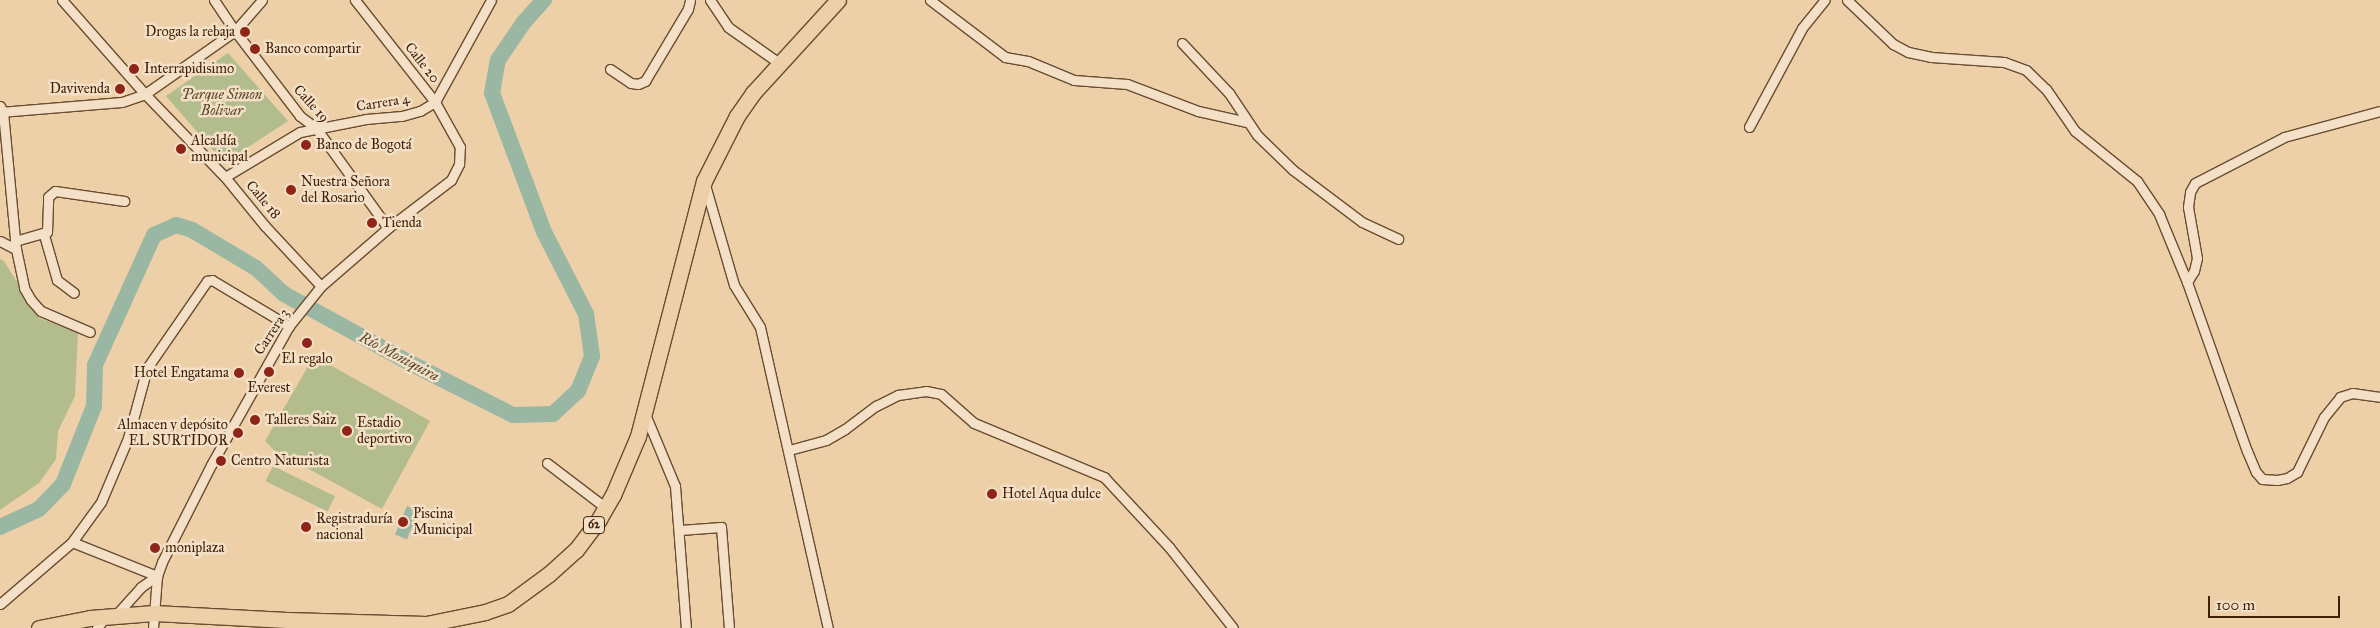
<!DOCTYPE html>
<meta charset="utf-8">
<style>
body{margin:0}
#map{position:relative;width:2380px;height:628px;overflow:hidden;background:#edd0a8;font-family:"IM FELL Great Primer",serif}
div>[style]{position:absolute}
.green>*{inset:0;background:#b2bc8c;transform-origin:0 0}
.water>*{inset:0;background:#9ab7a3;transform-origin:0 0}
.river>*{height:16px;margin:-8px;padding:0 8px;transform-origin:8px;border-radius:8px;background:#9ab7a3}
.roads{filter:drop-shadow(1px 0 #6a4c30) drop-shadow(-1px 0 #6a4c30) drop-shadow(0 1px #6a4c30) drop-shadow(0 -1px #6a4c30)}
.street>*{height:9px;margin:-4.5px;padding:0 4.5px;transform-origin:4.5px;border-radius:4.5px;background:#f3e0c6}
.primary>*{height:15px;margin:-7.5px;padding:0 7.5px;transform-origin:7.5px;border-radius:7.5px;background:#edd0a8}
.dots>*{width:14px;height:14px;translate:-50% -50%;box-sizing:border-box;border:2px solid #f3e0c6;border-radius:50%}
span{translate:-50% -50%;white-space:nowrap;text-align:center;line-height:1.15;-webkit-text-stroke:5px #f3e0c6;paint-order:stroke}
.shield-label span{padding:1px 4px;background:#f3e0c6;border:1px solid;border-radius:4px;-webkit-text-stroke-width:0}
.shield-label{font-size:12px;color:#3f2008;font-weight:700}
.poi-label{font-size:14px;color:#3f2008}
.right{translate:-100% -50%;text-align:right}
.left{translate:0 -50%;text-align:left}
.street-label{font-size:14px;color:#3f2008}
.park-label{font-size:14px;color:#5c4729;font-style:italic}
.water-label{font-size:15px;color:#56462f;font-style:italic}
.scale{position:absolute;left:2208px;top:596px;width:132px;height:22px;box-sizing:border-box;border:2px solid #3f2008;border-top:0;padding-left:6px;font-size:15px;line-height:18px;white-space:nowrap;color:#3f2008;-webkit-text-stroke:4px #f3e0c6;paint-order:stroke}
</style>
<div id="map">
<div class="green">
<div style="clip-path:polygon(228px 53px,288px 121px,224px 163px,166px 96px)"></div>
<div style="clip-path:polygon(0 259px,4px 261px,39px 318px,78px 332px,75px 396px,58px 431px,56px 459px,39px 483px,0 510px)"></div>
<div style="clip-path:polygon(314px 356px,430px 421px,382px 509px,274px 450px,265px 441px)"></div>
<div style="left:273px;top:466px;width:69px;height:17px;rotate:26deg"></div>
</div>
<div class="water">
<div style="left:407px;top:506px;width:13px;height:31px;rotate:23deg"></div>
</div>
<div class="river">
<div style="left:0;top:527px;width:43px;rotate:-24.8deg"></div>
<div style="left:39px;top:509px;width:35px;rotate:-46deg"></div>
<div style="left:63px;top:484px;width:84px;rotate:-68.3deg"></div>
<div style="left:94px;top:406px;width:41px;rotate:-88.6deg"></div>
<div style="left:95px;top:365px;width:143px;rotate:-65.6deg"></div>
<div style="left:154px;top:235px;width:24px;rotate:-24deg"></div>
<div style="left:176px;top:225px;width:17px;rotate:17deg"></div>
<div style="left:192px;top:230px;width:74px;rotate:30.7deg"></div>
<div style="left:256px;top:268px;width:38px;rotate:43deg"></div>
<div style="left:284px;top:294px;width:144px;rotate:28.7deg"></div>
<div style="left:410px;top:363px;width:115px;rotate:26.8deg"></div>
<div style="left:513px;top:415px;width:40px;rotate:-1.4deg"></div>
<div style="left:553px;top:414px;width:34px;rotate:-43deg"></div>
<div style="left:578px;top:391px;width:38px;rotate:-68deg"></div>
<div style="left:592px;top:356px;width:42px;rotate:-98.1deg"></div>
<div style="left:586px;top:314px;width:92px;rotate:-117.1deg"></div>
<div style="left:544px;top:232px;width:148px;rotate:-110.5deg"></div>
<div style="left:492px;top:93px;width:34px;rotate:-80deg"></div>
<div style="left:498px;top:60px;width:46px;rotate:-55.6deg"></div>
<div style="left:524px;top:22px;width:30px;rotate:-48deg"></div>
</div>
<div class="roads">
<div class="street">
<div style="left:62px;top:0;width:125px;rotate:48.6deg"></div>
<div style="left:145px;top:94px;width:115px;rotate:46.1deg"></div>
<div style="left:225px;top:177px;width:63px;rotate:50.8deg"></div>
<div style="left:265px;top:226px;width:82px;rotate:47deg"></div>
<div style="left:214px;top:0;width:37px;rotate:56deg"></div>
<div style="left:235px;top:31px;width:107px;rotate:52.6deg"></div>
<div style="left:300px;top:116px;width:20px;rotate:37deg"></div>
<div style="left:316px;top:128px;width:123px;rotate:54.2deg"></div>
<div style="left:710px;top:0;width:32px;rotate:56deg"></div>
<div style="left:728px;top:27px;width:62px;rotate:35.2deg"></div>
<div style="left:930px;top:0;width:94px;rotate:37.2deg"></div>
<div style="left:1005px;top:57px;width:23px;rotate:10deg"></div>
<div style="left:1028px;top:61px;width:50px;rotate:22.4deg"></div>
<div style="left:1074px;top:80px;width:53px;rotate:4.3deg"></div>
<div style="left:1127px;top:84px;width:76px;rotate:20.8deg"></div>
<div style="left:1198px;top:111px;width:50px;rotate:12.7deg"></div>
<div style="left:1847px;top:0;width:64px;rotate:43.7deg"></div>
<div style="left:1893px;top:44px;width:17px;rotate:28deg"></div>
<div style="left:1908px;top:52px;width:24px;rotate:12deg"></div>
<div style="left:1931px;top:57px;width:73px;rotate:3.9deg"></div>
<div style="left:2004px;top:62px;width:23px;rotate:20deg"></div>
<div style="left:2026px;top:70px;width:28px;rotate:44deg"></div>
<div style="left:2046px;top:89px;width:51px;rotate:55.4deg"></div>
<div style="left:2075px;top:131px;width:80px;rotate:38.9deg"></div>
<div style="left:2137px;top:181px;width:40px;rotate:56deg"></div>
<div style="left:2159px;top:214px;width:74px;rotate:67.6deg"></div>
<div style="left:2187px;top:282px;width:179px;rotate:70.5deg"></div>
<div style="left:2247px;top:451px;width:23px;rotate:67deg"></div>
<div style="left:2256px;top:472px;width:9px;rotate:49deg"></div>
<div style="left:2262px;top:479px;width:15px;rotate:4deg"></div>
<div style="left:2277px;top:480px;width:10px;rotate:-11deg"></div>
<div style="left:2287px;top:478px;width:12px;rotate:-31deg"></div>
<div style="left:2297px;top:472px;width:61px;rotate:-63.9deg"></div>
<div style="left:2324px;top:417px;width:26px;rotate:-51deg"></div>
<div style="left:2340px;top:397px;width:13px;rotate:-18deg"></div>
<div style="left:2352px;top:393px;width:28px;rotate:8deg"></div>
<div style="left:1182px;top:43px;width:69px;rotate:46.8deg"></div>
<div style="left:1229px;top:93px;width:50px;rotate:56.3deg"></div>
<div style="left:1257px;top:135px;width:50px;rotate:44.2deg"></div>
<div style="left:1293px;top:170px;width:86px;rotate:37deg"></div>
<div style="left:1362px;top:222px;width:40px;rotate:25deg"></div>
<div style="left:610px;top:69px;width:25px;rotate:34deg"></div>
<div style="left:631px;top:83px;width:7px;rotate:8deg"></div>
<div style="left:638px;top:84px;width:8px;rotate:-23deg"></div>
<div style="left:645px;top:81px;width:84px;rotate:-59.2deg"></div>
<div style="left:688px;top:9px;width:9px;rotate:-77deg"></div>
<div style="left:0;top:106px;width:7px;rotate:63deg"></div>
<div style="left:3px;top:112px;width:138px;rotate:84.6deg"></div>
<div style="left:16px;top:249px;width:40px;rotate:78deg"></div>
<div style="left:24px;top:288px;width:14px;rotate:60deg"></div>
<div style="left:31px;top:300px;width:15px;rotate:48deg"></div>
<div style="left:41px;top:311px;width:53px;rotate:23.2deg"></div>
<div style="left:0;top:112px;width:122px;rotate:-4.7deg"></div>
<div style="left:122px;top:102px;width:24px;rotate:-19deg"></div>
<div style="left:145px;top:94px;width:110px;rotate:-35deg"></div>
<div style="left:235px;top:31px;width:41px;rotate:-48.9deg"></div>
<div style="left:1749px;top:127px;width:112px;rotate:-61.8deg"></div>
<div style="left:1802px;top:28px;width:36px;rotate:-51deg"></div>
<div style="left:225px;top:177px;width:87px;rotate:-31deg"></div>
<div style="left:300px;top:132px;width:67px;rotate:-11.1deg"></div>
<div style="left:366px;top:119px;width:36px;rotate:-5deg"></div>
<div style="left:402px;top:116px;width:19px;rotate:-16deg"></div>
<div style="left:420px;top:111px;width:17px;rotate:-31deg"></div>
<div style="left:435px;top:102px;width:116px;rotate:-61.2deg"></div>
<div style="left:705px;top:185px;width:104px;rotate:73.8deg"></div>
<div style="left:734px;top:285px;width:49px;rotate:58.2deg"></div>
<div style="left:760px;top:327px;width:309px;rotate:77.3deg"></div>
<div style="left:44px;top:235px;width:47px;rotate:73.9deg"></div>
<div style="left:57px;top:280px;width:21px;rotate:37deg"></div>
<div style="left:0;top:241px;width:18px;rotate:27deg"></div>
<div style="left:15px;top:241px;width:33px;rotate:-16deg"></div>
<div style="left:47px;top:232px;width:35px;rotate:-88deg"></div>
<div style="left:48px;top:197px;width:9px;rotate:-41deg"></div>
<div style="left:55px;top:191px;width:70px;rotate:8.2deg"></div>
<div style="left:2187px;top:282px;width:13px;rotate:-58deg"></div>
<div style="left:2194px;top:271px;width:13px;rotate:-77deg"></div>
<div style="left:2197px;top:258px;width:52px;rotate:-100deg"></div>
<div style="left:2188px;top:207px;width:15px;rotate:-82deg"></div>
<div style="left:2190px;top:192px;width:10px;rotate:-61deg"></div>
<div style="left:2195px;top:183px;width:100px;rotate:-27.3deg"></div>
<div style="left:2284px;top:137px;width:99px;rotate:-15.2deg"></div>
<div style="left:645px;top:414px;width:78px;rotate:67.4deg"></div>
<div style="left:675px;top:486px;width:142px;rotate:85.6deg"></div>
<div style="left:789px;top:450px;width:38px;rotate:-15deg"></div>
<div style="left:826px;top:440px;width:22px;rotate:-30deg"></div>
<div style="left:845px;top:429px;width:39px;rotate:-37deg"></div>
<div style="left:876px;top:406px;width:25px;rotate:-27deg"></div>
<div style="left:898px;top:395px;width:28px;rotate:-8deg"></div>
<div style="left:926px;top:391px;width:15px;rotate:11deg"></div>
<div style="left:941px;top:394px;width:44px;rotate:41.3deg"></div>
<div style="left:974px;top:423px;width:141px;rotate:22.6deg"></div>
<div style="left:1104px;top:477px;width:96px;rotate:47.1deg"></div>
<div style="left:1169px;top:547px;width:103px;rotate:51.7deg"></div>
<div style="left:547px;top:463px;width:74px;rotate:37.3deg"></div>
<div style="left:680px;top:530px;width:41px;rotate:-4.2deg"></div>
<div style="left:721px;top:527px;width:101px;rotate:85.5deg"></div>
<div style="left:72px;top:542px;width:92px;rotate:21.8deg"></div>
<div style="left:0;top:604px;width:95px;rotate:-40.7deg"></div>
<div style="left:72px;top:542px;width:49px;rotate:-54.1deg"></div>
<div style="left:101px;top:502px;width:69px;rotate:-67.1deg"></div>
<div style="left:128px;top:438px;width:73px;rotate:-74.8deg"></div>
<div style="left:147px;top:368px;width:106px;rotate:-55.4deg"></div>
<div style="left:207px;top:281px;width:5px;rotate:-11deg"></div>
<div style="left:212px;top:280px;width:90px;rotate:30.9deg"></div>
<div style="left:115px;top:616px;width:39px;rotate:-48deg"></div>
<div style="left:141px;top:587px;width:19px;rotate:-35deg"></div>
<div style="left:97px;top:628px;width:14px;rotate:-54deg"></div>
<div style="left:153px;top:628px;width:52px;rotate:-85.6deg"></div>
<div style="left:157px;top:576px;width:15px;rotate:-70deg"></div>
<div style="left:162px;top:562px;width:109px;rotate:-63.2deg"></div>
<div style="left:211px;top:465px;width:159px;rotate:-60.7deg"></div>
<div style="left:289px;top:326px;width:51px;rotate:-51.3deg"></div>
<div style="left:321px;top:286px;width:89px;rotate:-40.9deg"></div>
<div style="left:388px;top:228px;width:79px;rotate:-37.3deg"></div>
<div style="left:451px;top:180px;width:18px;rotate:-63deg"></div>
<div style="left:459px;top:164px;width:17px;rotate:-87deg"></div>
<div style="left:460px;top:147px;width:51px;rotate:-119.1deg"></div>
<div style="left:435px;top:102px;width:130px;rotate:-128.1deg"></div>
</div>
<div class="primary">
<div style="left:39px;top:628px;width:52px;rotate:-11.1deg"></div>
<div style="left:90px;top:618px;width:64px;rotate:-4.5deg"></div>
<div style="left:154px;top:613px;width:133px;rotate:3deg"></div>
<div style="left:287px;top:620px;width:139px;rotate:1.6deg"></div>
<div style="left:426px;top:624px;width:60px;rotate:-11.5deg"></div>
<div style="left:485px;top:612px;width:24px;rotate:-19deg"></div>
<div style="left:508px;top:604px;width:51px;rotate:-36.2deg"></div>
<div style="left:549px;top:574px;width:36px;rotate:-42deg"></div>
<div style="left:576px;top:550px;width:39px;rotate:-53deg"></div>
<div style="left:599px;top:519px;width:28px;rotate:-60deg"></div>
<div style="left:613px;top:495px;width:64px;rotate:-67deg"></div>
<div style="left:638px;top:436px;width:263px;rotate:-75.5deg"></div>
<div style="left:704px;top:181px;width:73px;rotate:-63.1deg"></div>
<div style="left:737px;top:116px;width:28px;rotate:-55deg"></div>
<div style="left:753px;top:93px;width:126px;rotate:-47.6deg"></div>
</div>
</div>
<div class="dots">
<div style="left:245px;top:32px;background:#8f2418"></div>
<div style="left:255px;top:49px;background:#8f2418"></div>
<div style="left:134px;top:69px;background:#8f2418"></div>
<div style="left:120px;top:89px;background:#8f2418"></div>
<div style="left:306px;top:145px;background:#8f2418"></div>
<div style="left:181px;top:149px;background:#8f2418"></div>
<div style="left:291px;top:190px;background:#8f2418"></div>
<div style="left:372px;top:223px;background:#8f2418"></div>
<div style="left:307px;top:343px;background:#8f2418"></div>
<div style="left:269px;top:372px;background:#8f2418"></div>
<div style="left:239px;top:373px;background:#8f2418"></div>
<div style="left:255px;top:420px;background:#8f2418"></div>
<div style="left:347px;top:431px;background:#8f2418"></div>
<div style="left:238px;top:433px;background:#8f2418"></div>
<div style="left:221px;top:461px;background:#8f2418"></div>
<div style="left:992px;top:494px;background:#8f2418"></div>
<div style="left:403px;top:522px;background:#8f2418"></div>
<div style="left:306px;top:527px;background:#8f2418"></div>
<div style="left:155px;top:548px;background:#8f2418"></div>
</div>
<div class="shield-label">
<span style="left:594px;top:525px">62</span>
</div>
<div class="poi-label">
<span class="right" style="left:235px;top:32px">Drogas la rebaja</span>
<span class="left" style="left:265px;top:49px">Banco compartir</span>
<span class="left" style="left:144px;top:69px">Interrapidisimo</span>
<span class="right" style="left:110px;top:89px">Davivenda</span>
<span class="left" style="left:191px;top:149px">Alcaldía<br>municipal</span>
<span class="left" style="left:316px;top:145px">Banco de Bogotá</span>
<span class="left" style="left:301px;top:190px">Nuestra Señora<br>del Rosario</span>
<span class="left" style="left:382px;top:223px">Tienda</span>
<span style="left:307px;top:359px">El regalo</span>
<span class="right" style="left:229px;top:373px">Hotel Engatama</span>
<span style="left:269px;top:388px">Everest</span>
<span class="left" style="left:265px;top:420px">Talleres Saiz</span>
<span class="left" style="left:357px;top:431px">Estadio<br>deportivo</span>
<span class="right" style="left:228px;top:433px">Almacen y depósito<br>EL SURTIDOR</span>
<span class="left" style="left:231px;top:461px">Centro Naturista</span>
<span class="left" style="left:1002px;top:494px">Hotel Aqua dulce</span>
<span class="left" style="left:413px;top:522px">Piscina<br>Municipal</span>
<span class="left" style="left:316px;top:527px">Registraduría<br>nacional</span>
<span class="left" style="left:165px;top:548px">moniplaza</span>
</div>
<div class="street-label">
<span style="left:422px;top:63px;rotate:52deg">Calle 20</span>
<span style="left:383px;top:103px;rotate:-9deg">Carrera 4</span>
<span style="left:311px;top:104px;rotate:48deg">Calle 19</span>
<span style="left:263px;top:200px;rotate:50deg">Calle 18</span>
<span style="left:272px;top:332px;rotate:-57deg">Carrera 3</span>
</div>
<div class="park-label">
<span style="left:222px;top:103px">Parque Simon<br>Bolivar</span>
</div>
<div class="water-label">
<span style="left:399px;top:357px;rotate:28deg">Río Moniquira</span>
</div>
<div class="scale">100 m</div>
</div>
